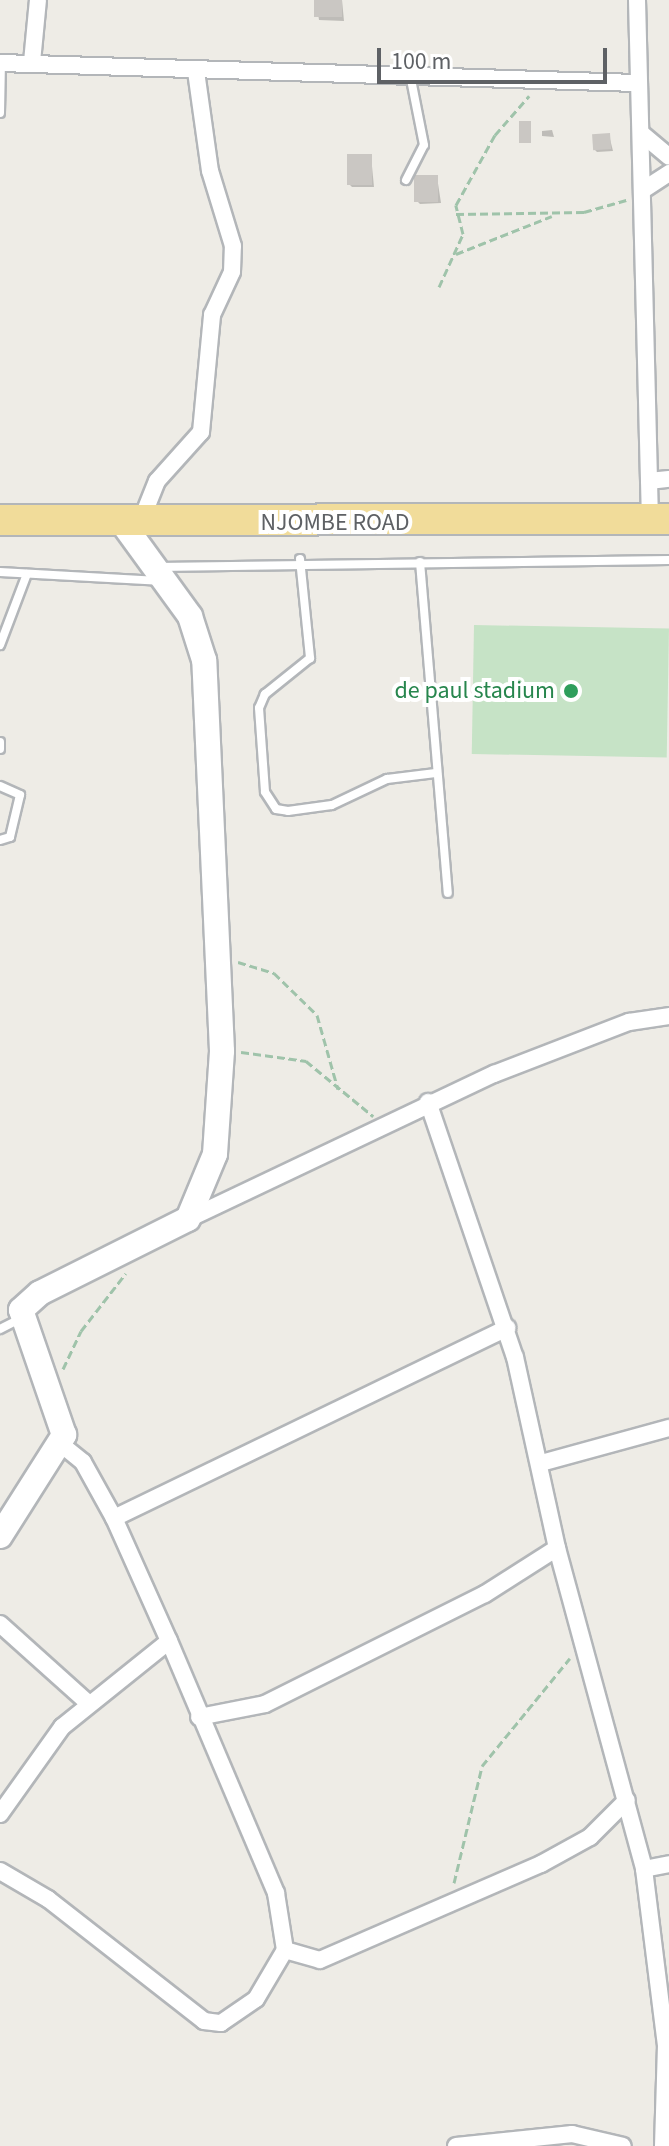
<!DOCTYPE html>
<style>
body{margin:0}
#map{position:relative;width:669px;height:2146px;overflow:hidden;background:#eeece6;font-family:"Source Sans 3",sans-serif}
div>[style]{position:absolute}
.green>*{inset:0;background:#c6e3c6;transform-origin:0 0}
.shadow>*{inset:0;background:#0003}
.building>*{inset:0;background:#cac7c3;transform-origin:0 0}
.path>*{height:3px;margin-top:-1.5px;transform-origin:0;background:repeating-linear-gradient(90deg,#9fc3aa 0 8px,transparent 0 12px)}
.roads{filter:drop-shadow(2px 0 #b3b6b9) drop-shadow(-2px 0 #b3b6b9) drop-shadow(0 2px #b3b6b9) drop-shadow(0 -2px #b3b6b9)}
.lane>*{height:8px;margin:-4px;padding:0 4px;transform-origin:4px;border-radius:4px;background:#fff}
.street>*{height:16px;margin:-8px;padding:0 8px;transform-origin:8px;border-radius:8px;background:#fff}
.secondary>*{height:24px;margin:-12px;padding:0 12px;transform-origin:12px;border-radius:12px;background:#fff}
.highway>*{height:30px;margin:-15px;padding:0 15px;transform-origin:15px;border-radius:15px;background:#f1dc9a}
.dots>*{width:22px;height:22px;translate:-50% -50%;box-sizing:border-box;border:4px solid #fff;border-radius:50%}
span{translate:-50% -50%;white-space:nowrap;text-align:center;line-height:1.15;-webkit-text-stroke:8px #fff;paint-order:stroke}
.street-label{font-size:24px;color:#5e6165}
.leisure-label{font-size:24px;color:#27864d}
.right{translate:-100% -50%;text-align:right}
.scale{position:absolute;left:377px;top:48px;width:230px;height:36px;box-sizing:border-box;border:4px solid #5e6165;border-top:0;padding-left:10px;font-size:24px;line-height:28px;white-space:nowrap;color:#5e6165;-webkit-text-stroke:6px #fff;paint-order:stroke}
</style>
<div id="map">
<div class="green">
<div style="left:474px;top:625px;width:195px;height:129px;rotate:1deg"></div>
</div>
<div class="shadow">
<div style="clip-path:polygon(316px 0,342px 0,344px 21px,319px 20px)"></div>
<div style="clip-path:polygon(552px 130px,554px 137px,542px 136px,542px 131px)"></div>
<div style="clip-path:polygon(609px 135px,613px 151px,597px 152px,594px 149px)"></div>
<div style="clip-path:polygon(371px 156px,374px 187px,352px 187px,349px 184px)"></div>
<div style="clip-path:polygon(437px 177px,441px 203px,420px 204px,417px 201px)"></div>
</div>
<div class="building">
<div style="left:314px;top:0;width:28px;height:17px"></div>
<div style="left:519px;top:121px;width:12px;height:22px"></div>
<div style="left:610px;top:133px;width:16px;height:18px;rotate:86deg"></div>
<div style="left:347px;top:154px;width:25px;height:31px"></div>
<div style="left:414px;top:175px;width:24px;height:27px"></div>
</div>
<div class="path">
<div style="left:456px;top:214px;width:128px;rotate:-0.9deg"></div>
<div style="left:584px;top:212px;width:44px;rotate:-15.9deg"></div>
<div style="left:456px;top:254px;width:103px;rotate:-21.6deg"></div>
<div style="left:439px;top:287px;width:58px;rotate:-65.6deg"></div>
<div style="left:463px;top:234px;width:30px;rotate:-104deg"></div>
<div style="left:456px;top:205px;width:80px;rotate:-60.9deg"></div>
<div style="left:495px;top:135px;width:52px;rotate:-48.9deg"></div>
<div style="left:238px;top:962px;width:38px;rotate:17deg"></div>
<div style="left:274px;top:973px;width:60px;rotate:44.3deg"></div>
<div style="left:317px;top:1015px;width:77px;rotate:74.2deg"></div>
<div style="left:241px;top:1052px;width:66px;rotate:7.9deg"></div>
<div style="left:306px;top:1061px;width:87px;rotate:39.4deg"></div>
<div style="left:63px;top:1369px;width:42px;rotate:-64.7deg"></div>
<div style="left:81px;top:1331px;width:73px;rotate:-52.2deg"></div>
<div style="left:454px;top:1883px;width:120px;rotate:-76.5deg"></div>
<div style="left:482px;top:1766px;width:139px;rotate:-50.8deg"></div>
</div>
<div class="roads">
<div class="lane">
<div style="left:0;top:113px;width:50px;rotate:-88.9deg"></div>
<div style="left:406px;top:180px;width:39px;rotate:-63deg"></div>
<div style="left:424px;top:145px;width:72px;rotate:-101.2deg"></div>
<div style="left:300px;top:559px;width:100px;rotate:84.2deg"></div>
<div style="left:310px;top:658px;width:58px;rotate:141.3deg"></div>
<div style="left:265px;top:694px;width:15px;rotate:113deg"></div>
<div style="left:259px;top:708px;width:84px;rotate:85.9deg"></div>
<div style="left:265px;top:792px;width:20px;rotate:57deg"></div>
<div style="left:276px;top:809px;width:12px;rotate:9deg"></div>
<div style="left:288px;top:811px;width:44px;rotate:-7.8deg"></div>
<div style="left:332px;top:805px;width:61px;rotate:-25.3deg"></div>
<div style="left:387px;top:779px;width:49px;rotate:-7deg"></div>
<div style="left:420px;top:562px;width:332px;rotate:85.2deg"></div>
<div style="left:158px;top:567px;width:511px;rotate:-0.78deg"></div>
<div style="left:0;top:572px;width:159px;rotate:3.2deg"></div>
<div style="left:0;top:645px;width:76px;rotate:-69.2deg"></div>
<div style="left:0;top:742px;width:7px;rotate:90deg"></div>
<div style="left:0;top:786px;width:22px;rotate:24deg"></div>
<div style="left:20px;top:795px;width:43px;rotate:103.4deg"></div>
<div style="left:10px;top:837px;width:10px;rotate:163deg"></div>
<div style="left:0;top:1329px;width:22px;rotate:-27deg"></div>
</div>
<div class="street">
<div style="left:637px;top:0;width:521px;rotate:88.57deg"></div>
<div style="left:32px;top:62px;width:62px;rotate:-84.5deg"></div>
<div style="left:0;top:63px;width:636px;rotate:1.8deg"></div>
<div style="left:642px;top:134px;width:35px;rotate:40deg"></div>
<div style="left:643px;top:190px;width:31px;rotate:-33deg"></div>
<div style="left:649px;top:481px;width:20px;rotate:-6deg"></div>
<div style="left:141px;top:521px;width:43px;rotate:-68.2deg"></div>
<div style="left:157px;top:481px;width:66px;rotate:-48.1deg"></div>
<div style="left:201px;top:432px;width:118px;rotate:-84.6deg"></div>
<div style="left:212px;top:315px;width:47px;rotate:-65.1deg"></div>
<div style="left:232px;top:272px;width:26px;rotate:-88deg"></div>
<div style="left:233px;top:246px;width:78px;rotate:-107deg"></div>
<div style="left:210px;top:171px;width:100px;rotate:-98deg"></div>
<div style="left:428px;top:1102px;width:269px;rotate:71.2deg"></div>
<div style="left:515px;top:1357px;width:196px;rotate:77.6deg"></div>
<div style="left:557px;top:1548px;width:333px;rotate:74.8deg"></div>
<div style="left:644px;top:1869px;width:177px;rotate:82.9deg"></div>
<div style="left:666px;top:2045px;width:101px;rotate:91.7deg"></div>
<div style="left:188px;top:1219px;width:339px;rotate:-25.4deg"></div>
<div style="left:494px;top:1074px;width:145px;rotate:-21.1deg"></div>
<div style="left:629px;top:1022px;width:40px;rotate:-8.5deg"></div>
<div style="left:541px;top:1463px;width:133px;rotate:-15.3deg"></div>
<div style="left:114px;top:1518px;width:437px;rotate:-25.8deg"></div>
<div style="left:0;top:1624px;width:117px;rotate:41.9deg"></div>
<div style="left:199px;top:1717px;width:67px;rotate:-11.1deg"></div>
<div style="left:265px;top:1704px;width:246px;rotate:-26.6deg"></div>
<div style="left:485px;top:1594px;width:85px;rotate:-32.6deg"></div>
<div style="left:0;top:1814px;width:107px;rotate:-54.5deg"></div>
<div style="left:62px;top:1727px;width:137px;rotate:-38.8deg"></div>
<div style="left:644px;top:1869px;width:25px;rotate:-11deg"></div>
<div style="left:0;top:1871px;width:56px;rotate:30.3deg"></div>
<div style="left:48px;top:1899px;width:198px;rotate:38deg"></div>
<div style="left:204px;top:2021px;width:17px;rotate:7deg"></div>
<div style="left:221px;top:2023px;width:42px;rotate:-34.4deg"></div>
<div style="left:256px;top:1999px;width:57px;rotate:-59.4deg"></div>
<div style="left:285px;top:1950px;width:58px;rotate:-99deg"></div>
<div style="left:276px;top:1893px;width:274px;rotate:-113deg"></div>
<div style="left:169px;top:1641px;width:135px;rotate:-114.1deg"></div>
<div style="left:114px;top:1518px;width:64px;rotate:-119deg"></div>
<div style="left:83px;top:1462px;width:26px;rotate:-141deg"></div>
<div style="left:285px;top:1950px;width:36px;rotate:16deg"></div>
<div style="left:320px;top:1960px;width:241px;rotate:-23.5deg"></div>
<div style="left:541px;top:1864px;width:56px;rotate:-28.9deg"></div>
<div style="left:590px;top:1837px;width:52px;rotate:-45deg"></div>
<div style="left:456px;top:2146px;width:117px;rotate:-5.9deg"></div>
<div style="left:572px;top:2134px;width:52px;rotate:13.2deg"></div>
</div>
<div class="secondary">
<div style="left:0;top:1536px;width:120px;rotate:-57.6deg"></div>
<div style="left:64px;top:1435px;width:132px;rotate:-109deg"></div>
<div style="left:21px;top:1310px;width:25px;rotate:-42deg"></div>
<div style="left:40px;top:1293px;width:165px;rotate:-26.6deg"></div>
<div style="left:188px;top:1219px;width:70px;rotate:-67.4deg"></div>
<div style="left:215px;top:1154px;width:103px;rotate:-86.1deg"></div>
<div style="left:222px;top:1051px;width:391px;rotate:-92.6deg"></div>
<div style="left:204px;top:660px;width:46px;rotate:-107.7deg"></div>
<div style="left:190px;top:616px;width:117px;rotate:-126deg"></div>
</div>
<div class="highway">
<div style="left:0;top:520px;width:669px;rotate:-0.09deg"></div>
</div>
</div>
<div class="dots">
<div style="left:571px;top:691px;background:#2e9e5b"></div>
</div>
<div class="street-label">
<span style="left:335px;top:523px">NJOMBE ROAD</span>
</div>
<div class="leisure-label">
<span class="right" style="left:555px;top:691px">de paul stadium</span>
</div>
<div class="scale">100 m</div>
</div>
